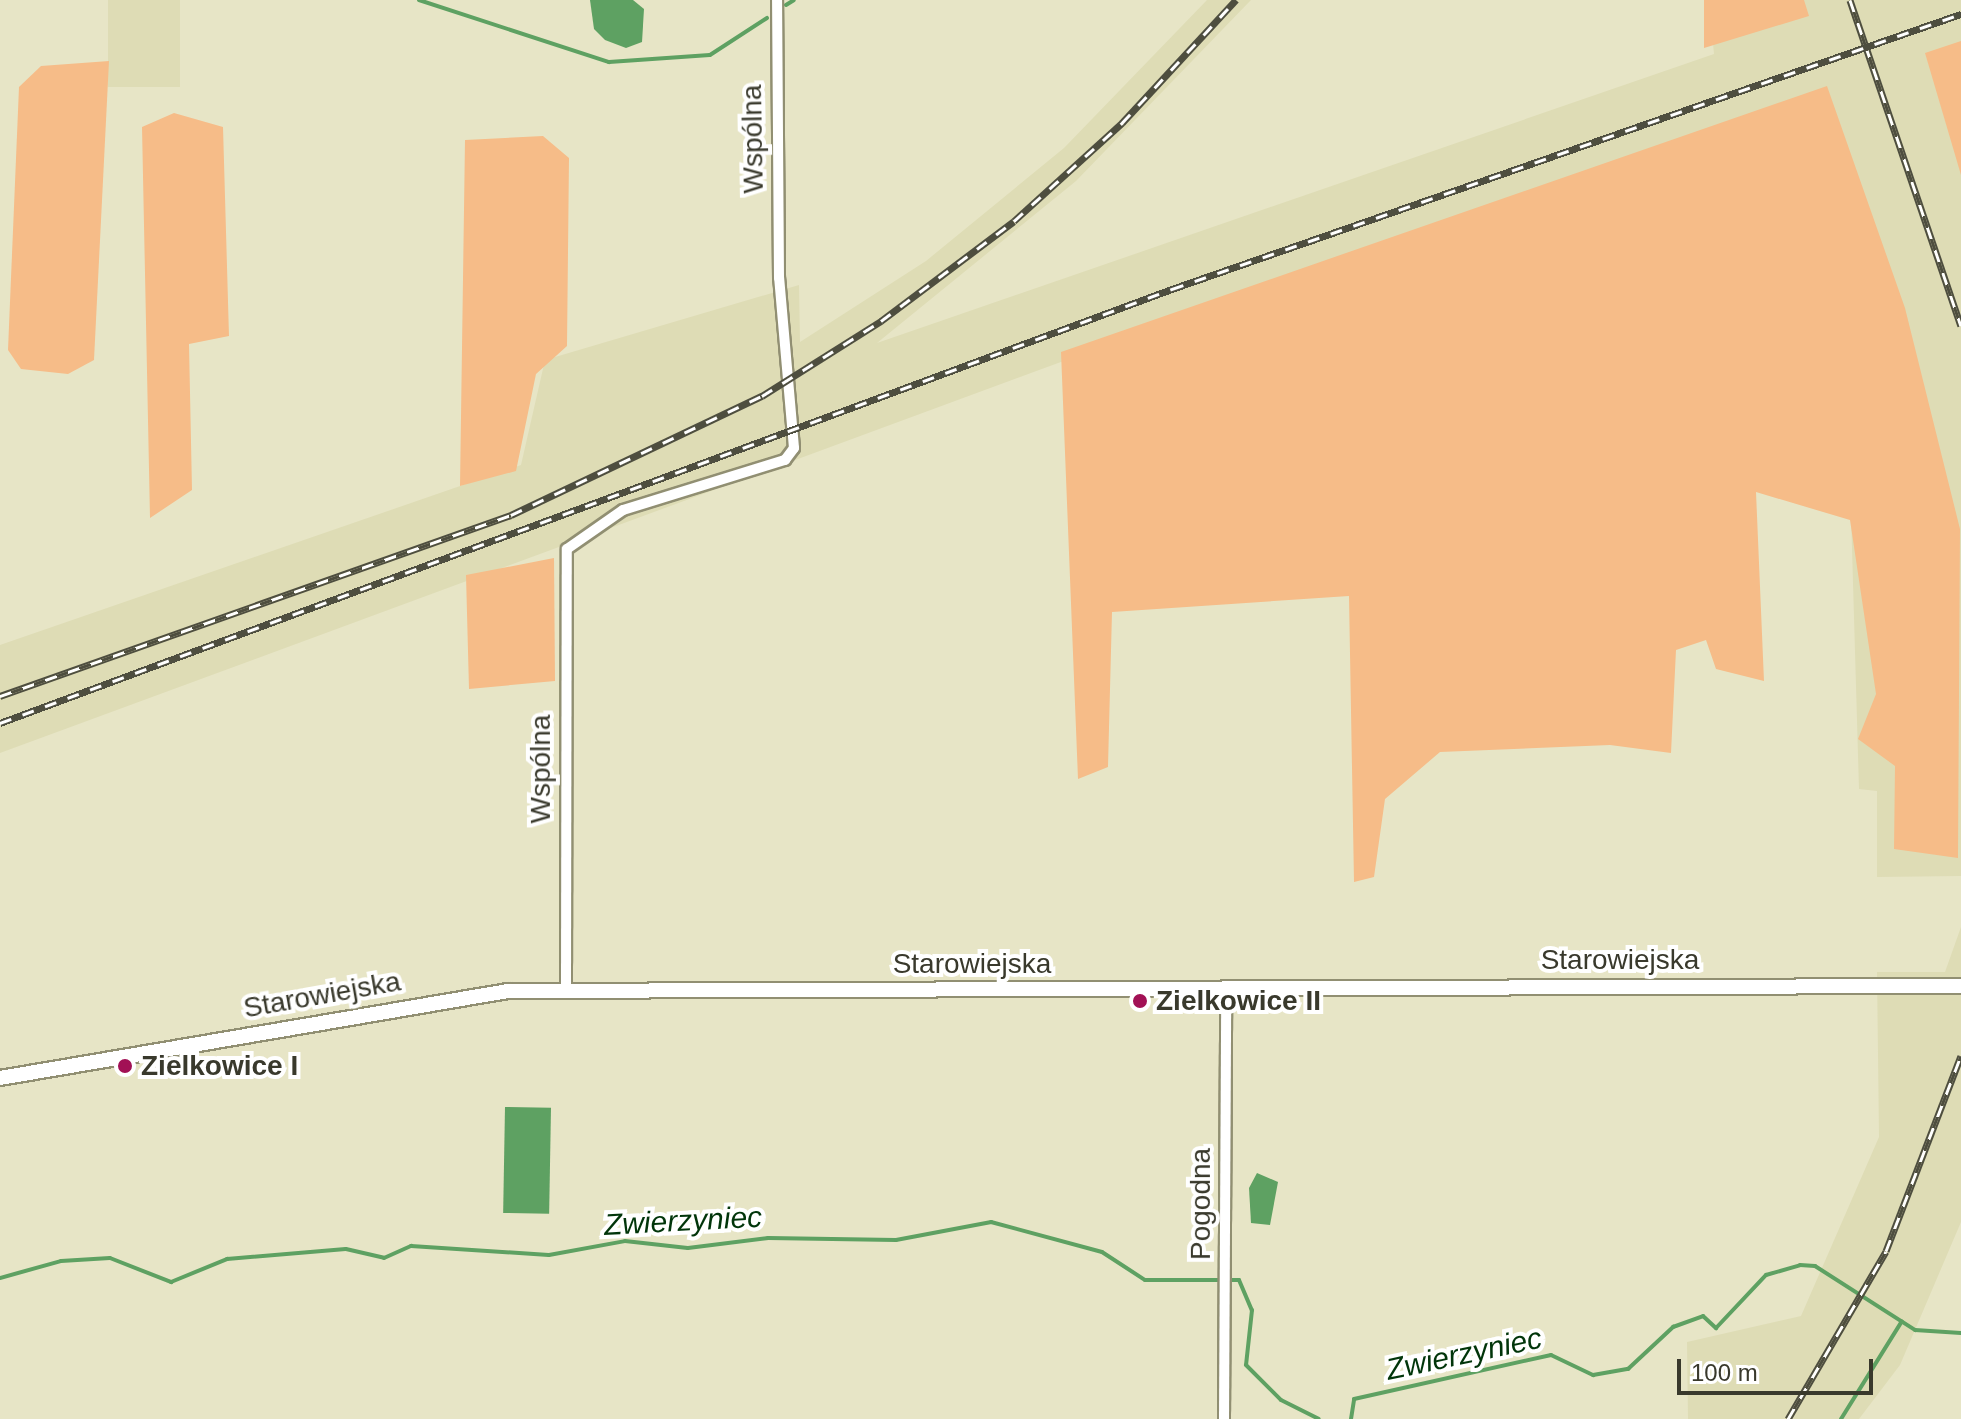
<!DOCTYPE html>
<meta charset="utf-8">
<style>
body{margin:0}
#map{position:relative;width:1961px;height:1419px;overflow:hidden;background:#e7e5c6;font-family:Arial,sans-serif}
div>[style]{position:absolute}
.built>*{inset:0;background:#dedcb5;transform-origin:0 0}
.green>*{inset:0;background:#f6bc88}
.water>*{inset:0;background:#5ea162;transform-origin:0 0}
.stream>*{height:4px;margin:-2px;padding:0 2px;transform-origin:2px;border-radius:2px;background:#5ea162}
.roads{filter:drop-shadow(2px 0 #918f72) drop-shadow(-2px 0 #918f72) drop-shadow(0 2px #918f72) drop-shadow(0 -2px #918f72)}
.street>*{height:10px;margin:-5px;padding:0 5px;transform-origin:5px;border-radius:5px;background:#fff}
.secondary>*{height:14px;margin:-7px;padding:0 7px;transform-origin:7px;border-radius:7px;background:#fff}
.rail>*{height:7px;margin-top:-3.5px;transform-origin:0;background:repeating-linear-gradient(90deg,#fff 0 12px,#4e4e3f 0 24px);box-sizing:border-box;border-block:2px solid #4e4e3f}
.dots>*{width:22px;height:22px;translate:-50% -50%;box-sizing:border-box;border:4px solid #fff;border-radius:50%}
span{translate:-50% -50%;white-space:nowrap;text-align:center;line-height:1.15;-webkit-text-stroke:8px #fff;paint-order:stroke}
.street-label{font-size:28px;color:#39392c}
.poi-label{font-size:28px;color:#39392c;font-weight:700}
.left{translate:0 -50%;text-align:left}
.water-label{font-size:30px;color:#01350a;font-style:italic}
.scale{position:absolute;left:1677px;top:1359px;width:196px;height:36px;box-sizing:border-box;border:4px solid #39392c;border-top:0;padding-left:10px;font-size:24px;line-height:28px;white-space:nowrap;color:#39392c;-webkit-text-stroke:6px #fff;paint-order:stroke}
</style>
<div id="map">
<div class="built">
<div style="left:108px;top:0;width:72px;height:87px"></div>
<div style="clip-path:polygon(1207px 0,1251px 0,1076px 181px,877px 343px,1714px 54px,1709px 0,1961px 0,1961px 876px,1877px 877px,1877px 791px,1859px 789px,1851px 514px,1880px 510px,1118px 341px,0 753px,0 645px,521px 465px,545px 360px,799px 285px,800px 342px,926px 261px,1064px 148px)"></div>
<div style="clip-path:polygon(1961px 927px,1961px 1222px,1900px 1365px,1859px 1419px,1688px 1419px,1687px 1342px,1801px 1316px,1879px 1137px,1877px 972px,1945px 972px)"></div>
</div>
<div class="green">
<div style="clip-path:polygon(1704px 0,1804px 0,1809px 16px,1704px 48px)"></div>
<div style="clip-path:polygon(1961px 41px,1961px 175px,1925px 53px)"></div>
<div style="clip-path:polygon(109px 61px,94px 360px,68px 374px,21px 369px,8px 350px,19px 87px,41px 66px)"></div>
<div style="clip-path:polygon(1827px 86px,1905px 308px,1960px 529px,1958px 858px,1894px 849px,1895px 766px,1858px 739px,1876px 694px,1850px 520px,1756px 492px,1764px 681px,1716px 669px,1706px 640px,1676px 650px,1671px 753px,1610px 745px,1440px 752px,1385px 799px,1374px 877px,1354px 882px,1349px 596px,1112px 612px,1108px 767px,1078px 779px,1061px 352px)"></div>
<div style="clip-path:polygon(174px 113px,223px 127px,229px 336px,189px 344px,192px 490px,150px 518px,142px 127px)"></div>
<div style="clip-path:polygon(543px 136px,569px 158px,567px 346px,536px 374px,516px 471px,460px 486px,465px 140px)"></div>
<div style="clip-path:polygon(554px 558px,555px 681px,469px 689px,466px 575px)"></div>
</div>
<div class="water">
<div style="clip-path:polygon(590px 0,633px 0,644px 9px,642px 42px,626px 48px,605px 40px,594px 29px)"></div>
<div style="left:505px;top:1107px;width:46px;height:106px;rotate:1deg"></div>
<div style="clip-path:polygon(1257px 1173px,1278px 1182px,1270px 1225px,1251px 1223px,1249px 1188px)"></div>
</div>
<div class="stream">
<div style="left:419px;top:0;width:200px;rotate:18.1deg"></div>
<div style="left:609px;top:62px;width:101px;rotate:-4deg"></div>
<div style="left:710px;top:55px;width:68px;rotate:-33deg"></div>
<div style="left:786px;top:5px;width:9px;rotate:-32deg"></div>
<div style="left:0;top:1278px;width:63px;rotate:-15.6deg"></div>
<div style="left:61px;top:1261px;width:49px;rotate:-3.5deg"></div>
<div style="left:110px;top:1258px;width:66px;rotate:21.5deg"></div>
<div style="left:171px;top:1282px;width:61px;rotate:-22.3deg"></div>
<div style="left:227px;top:1259px;width:119px;rotate:-4.8deg"></div>
<div style="left:346px;top:1249px;width:39px;rotate:13deg"></div>
<div style="left:384px;top:1258px;width:30px;rotate:-24deg"></div>
<div style="left:411px;top:1246px;width:138px;rotate:3.7deg"></div>
<div style="left:549px;top:1255px;width:77px;rotate:-10.4deg"></div>
<div style="left:625px;top:1241px;width:63px;rotate:6.3deg"></div>
<div style="left:688px;top:1248px;width:81px;rotate:-7.1deg"></div>
<div style="left:768px;top:1238px;width:128px;rotate:0.9deg"></div>
<div style="left:896px;top:1240px;width:97px;rotate:-10.7deg"></div>
<div style="left:991px;top:1222px;width:115px;rotate:15.1deg"></div>
<div style="left:1102px;top:1252px;width:51px;rotate:33.1deg"></div>
<div style="left:1145px;top:1280px;width:94px"></div>
<div style="left:1239px;top:1280px;width:33px;rotate:67deg"></div>
<div style="left:1252px;top:1310px;width:55px;rotate:96.2deg"></div>
<div style="left:1246px;top:1365px;width:49px;rotate:45deg"></div>
<div style="left:1281px;top:1400px;width:42px;rotate:26.6deg"></div>
<div style="left:1351px;top:1419px;width:20px;rotate:-81deg"></div>
<div style="left:1354px;top:1399px;width:202px;rotate:-12.6deg"></div>
<div style="left:1551px;top:1355px;width:47px;rotate:25.5deg"></div>
<div style="left:1593px;top:1375px;width:36px;rotate:-10deg"></div>
<div style="left:1628px;top:1369px;width:62px;rotate:-43deg"></div>
<div style="left:1673px;top:1327px;width:32px;rotate:-20deg"></div>
<div style="left:1703px;top:1316px;width:18px;rotate:43deg"></div>
<div style="left:1716px;top:1328px;width:73px;rotate:-46.7deg"></div>
<div style="left:1766px;top:1275px;width:35px;rotate:-16deg"></div>
<div style="left:1800px;top:1265px;width:15px;rotate:4deg"></div>
<div style="left:1815px;top:1266px;width:119px;rotate:32.6deg"></div>
<div style="left:1915px;top:1330px;width:46px;rotate:3.7deg"></div>
<div style="left:1841px;top:1419px;width:115px;rotate:-58.1deg"></div>
</div>
<div class="roads">
<div class="street">
<div style="left:566px;top:989px;width:440px;rotate:-89.9deg"></div>
<div style="left:567px;top:549px;width:68px;rotate:-34.9deg"></div>
<div style="left:623px;top:510px;width:170px;rotate:-17.2deg"></div>
<div style="left:785px;top:460px;width:15px;rotate:-53deg"></div>
<div style="left:794px;top:448px;width:171px;rotate:-95deg"></div>
<div style="left:779px;top:278px;width:278px;rotate:-90.4deg"></div>
<div style="left:1224px;top:1419px;width:430px;rotate:-89.7deg"></div>
</div>
<div class="secondary">
<div style="left:0;top:1078px;width:515px;rotate:-9.72deg"></div>
<div style="left:508px;top:991px;width:1453px;rotate:-0.2deg"></div>
</div>
</div>
<div class="rail">
<div style="left:1850px;top:0;width:344px;rotate:71.2deg"></div>
<div style="left:0;top:696px;width:542px;rotate:-19.5deg"></div>
<div style="left:511px;top:515px;width:278px;rotate:-25.4deg"></div>
<div style="left:762px;top:396px;width:141px;rotate:-32.2deg"></div>
<div style="left:881px;top:321px;width:166px;rotate:-36.9deg"></div>
<div style="left:1014px;top:221px;width:146px;rotate:-42.2deg"></div>
<div style="left:1122px;top:123px;width:168px;rotate:-47.2deg"></div>
<div style="left:0;top:723px;width:1250px;rotate:-20.32deg"></div>
<div style="left:1172px;top:289px;width:836px;rotate:-19.22deg"></div>
<div style="left:1788px;top:1419px;width:194px;rotate:-59.7deg"></div>
<div style="left:1886px;top:1251px;width:209px;rotate:-69deg"></div>
</div>
<div class="dots">
<div style="left:1140px;top:1001px;background:#a21155"></div>
<div style="left:125px;top:1066px;background:#a21155"></div>
</div>
<div class="street-label">
<span style="left:753px;top:139px;rotate:-91deg">Wspólna</span>
<span style="left:541px;top:769px;rotate:-90deg">Wspólna</span>
<span style="left:1620px;top:960px">Starowiejska</span>
<span style="left:972px;top:964px">Starowiejska</span>
<span style="left:322px;top:995px;rotate:-10deg">Starowiejska</span>
<span style="left:1201px;top:1204px;rotate:-90deg">Pogodna</span>
</div>
<div class="poi-label">
<span class="left" style="left:1156px;top:1001px">Zielkowice II</span>
<span class="left" style="left:141px;top:1066px">Zielkowice I</span>
</div>
<div class="water-label">
<span style="left:683px;top:1221px;rotate:-3deg">Zwierzyniec</span>
<span style="left:1464px;top:1354px;rotate:-12deg">Zwierzyniec</span>
</div>
<div class="scale">100 m</div>
</div>
